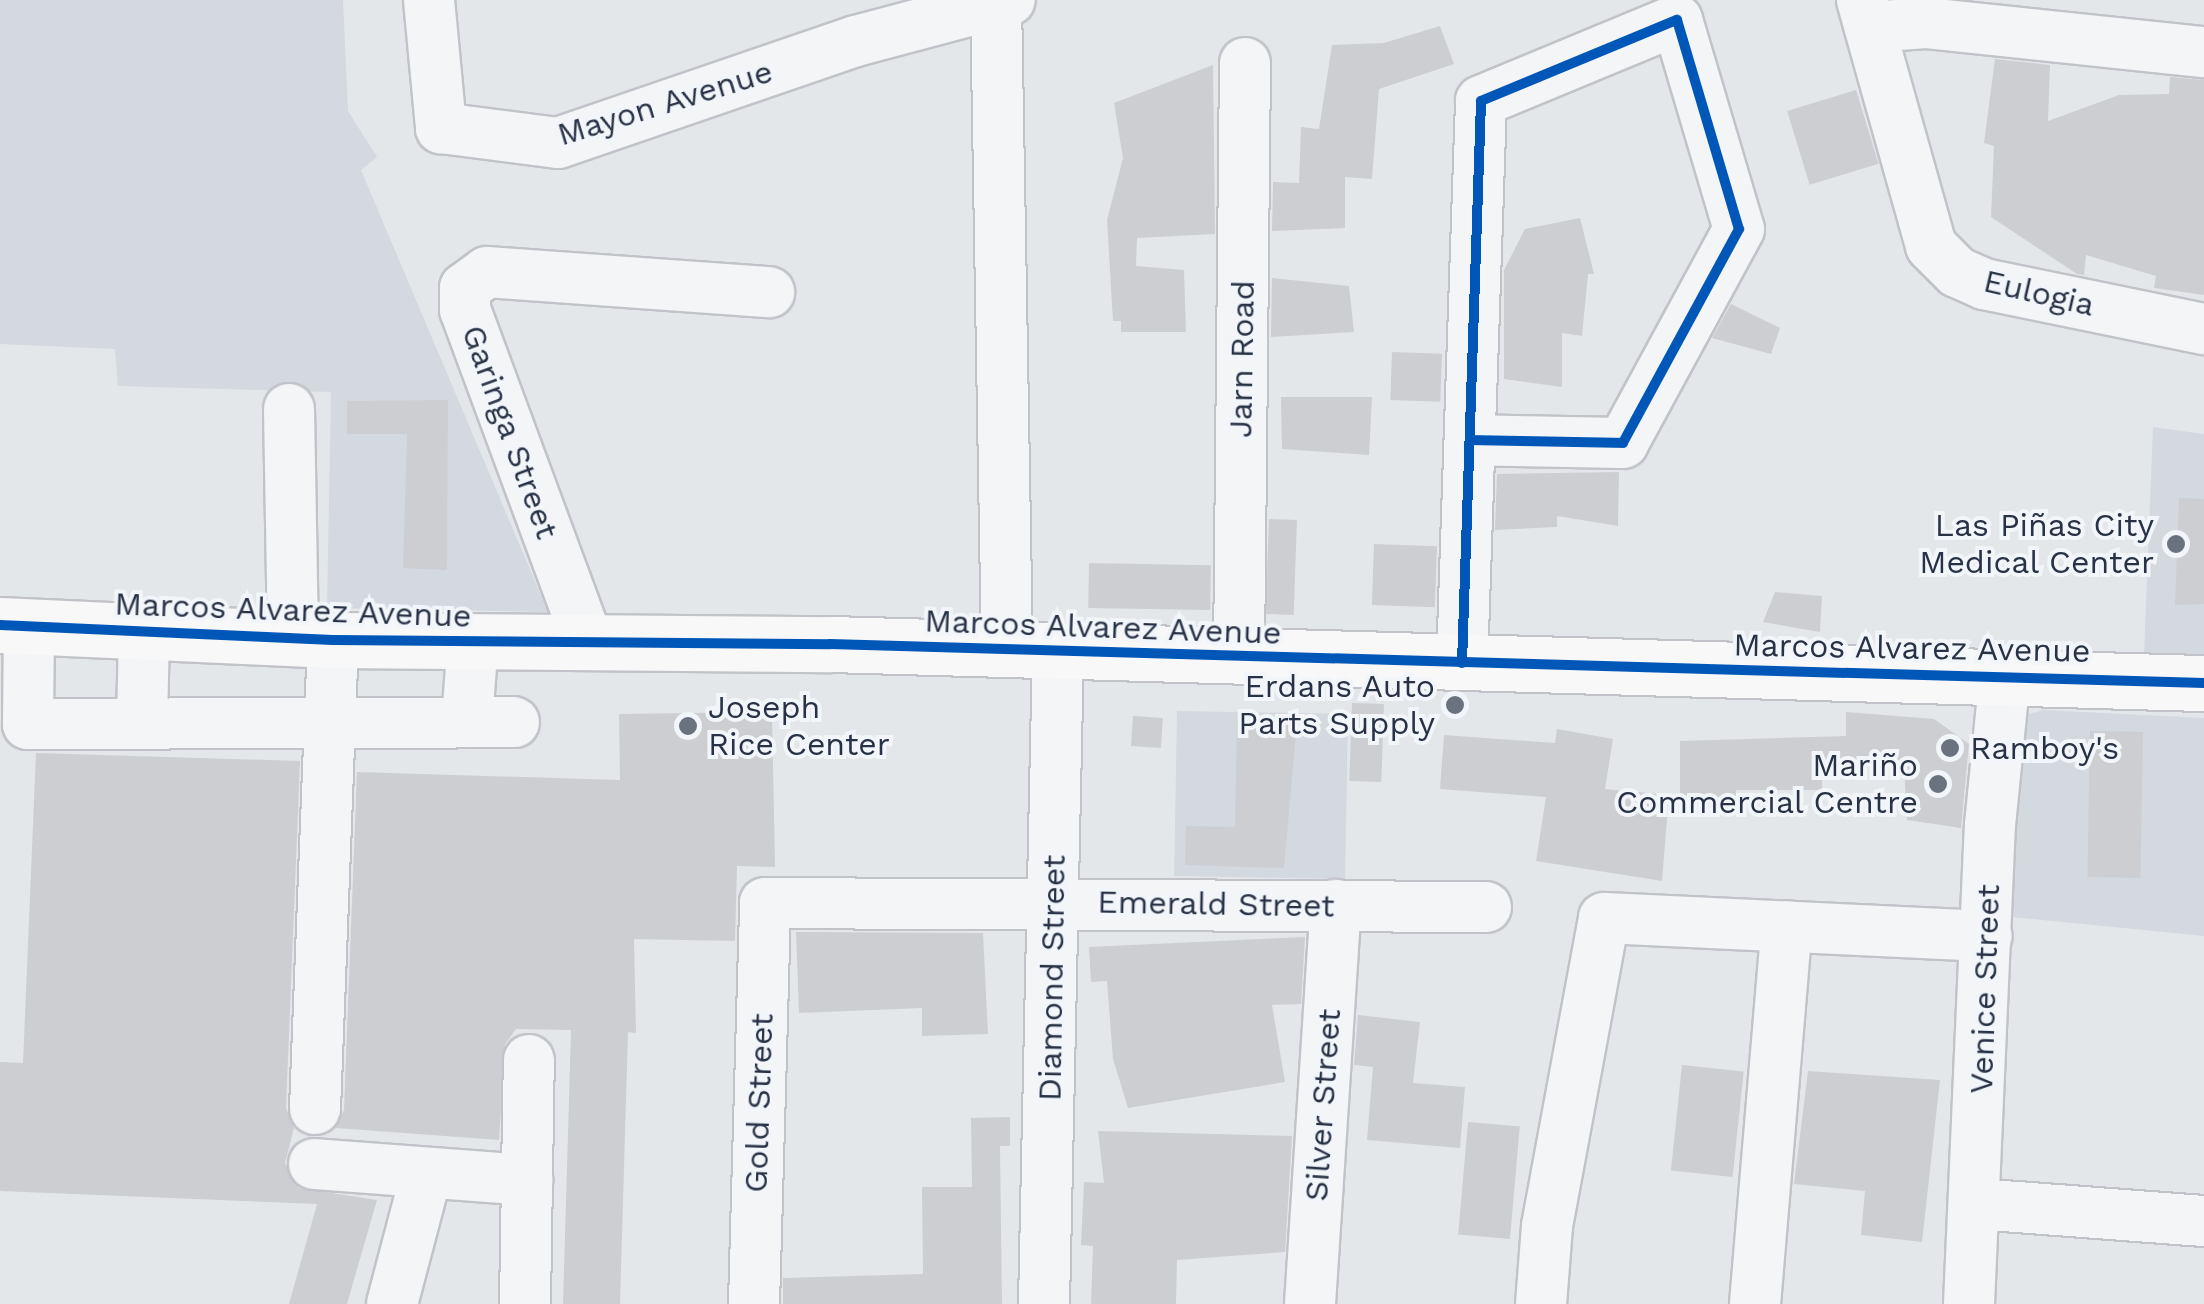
<!DOCTYPE html>
<meta charset="utf-8">
<style>
body{margin:0}
#map{position:relative;width:2204px;height:1304px;overflow:hidden;background:#e4e7ea;font-family:"Work Sans",sans-serif}
div>[style]{position:absolute}
.built>*{inset:0;background:#d4d8df;transform-origin:0 0}
.building>*{inset:0;background:#ccced2;transform-origin:0 0}
.roads{filter:drop-shadow(2px 0 #c1c3c8) drop-shadow(-2px 0 #c1c3c8) drop-shadow(0 2px #c1c3c8) drop-shadow(0 -2px #c1c3c8)}
.minor>*{height:50px;margin:-25px;padding:0 25px;transform-origin:25px;border-radius:25px;background:#f4f5f7}
.major>*{height:55px;margin:-27.5px;padding:0 27.5px;transform-origin:27.5px;border-radius:27.5px;background:#f8f8f8}
.cycleway>*{height:10px;margin:-5px;padding:0 5px;transform-origin:5px;border-radius:5px;background:#0057b8}
.dots>*{width:28px;height:28px;translate:-50% -50%;box-sizing:border-box;border:5px solid #f2f5f9;border-radius:50%}
span{translate:-50% -50%;white-space:nowrap;text-align:center;line-height:1.15;-webkit-text-stroke:8px #f2f5f9;paint-order:stroke}
.street-label{font-size:32px;color:#283246}
.poi-label{font-size:32px;color:#283246}
.right{translate:-100% -50%;text-align:right}
.left{translate:0 -50%;text-align:left}
</style>
<div id="map">
<div class="built">
<div style="clip-path:polygon(0 0,343px 0,348px 111px,377px 157px,361px 170px,548px 612px,327px 608px,331px 392px,118px 386px,115px 349px,0 344px)"></div>
<div style="clip-path:polygon(2153px 427px,2204px 434px,2204px 656px,2144px 655px)"></div>
<div style="clip-path:polygon(2043px 710px,2204px 718px,2204px 936px,2002px 916px,2022px 716px)"></div>
<div style="left:1177px;top:711px;width:171px;height:165px;rotate:1deg"></div>
</div>
<div class="building">
<div style="clip-path:polygon(1440px 26px,1454px 64px,1379px 89px,1372px 179px,1345px 177px,1345px 228px,1272px 231px,1273px 182px,1299px 183px,1301px 127px,1319px 129px,1332px 45px,1384px 43px)"></div>
<div style="clip-path:polygon(1995px 59px,2050px 65px,2048px 121px,2119px 95px,2169px 94px,2170px 77px,2204px 80px,2204px 295px,2154px 288px,2156px 276px,2086px 255px,2084px 275px,2077px 274px,1991px 217px,1994px 146px,1984px 143px)"></div>
<div style="clip-path:polygon(1213px 65px,1215px 234px,1137px 238px,1136px 266px,1184px 270px,1186px 332px,1121px 332px,1121px 321px,1113px 321px,1107px 220px,1123px 158px,1114px 103px)"></div>
<div style="left:1856px;top:90px;width:77px;height:72px;rotate:73deg"></div>
<div style="clip-path:polygon(1580px 218px,1594px 274px,1588px 274px,1582px 336px,1562px 333px,1562px 387px,1504px 379px,1504px 270px,1525px 229px)"></div>
<div style="clip-path:polygon(1272px 278px,1349px 286px,1354px 332px,1271px 337px)"></div>
<div style="clip-path:polygon(1731px 304px,1780px 328px,1771px 354px,1712px 338px)"></div>
<div style="left:1392px;top:352px;width:50px;height:48px;rotate:2deg"></div>
<div style="clip-path:polygon(1281px 397px,1372px 397px,1369px 455px,1282px 449px)"></div>
<div style="clip-path:polygon(448px 400px,447px 570px,403px 568px,407px 434px,347px 434px,347px 401px)"></div>
<div style="clip-path:polygon(1619px 472px,1618px 526px,1557px 516px,1557px 527px,1495px 530px,1497px 474px)"></div>
<div style="clip-path:polygon(2179px 498px,2204px 499px,2204px 604px,2175px 605px)"></div>
<div style="left:1269px;top:519px;width:28px;height:95px;rotate:2deg"></div>
<div style="left:1374px;top:544px;width:63px;height:61px;rotate:2deg"></div>
<div style="left:1089px;top:563px;width:122px;height:45px;rotate:1deg"></div>
<div style="clip-path:polygon(1775px 592px,1822px 596px,1820px 632px,1763px 622px)"></div>
<div style="left:1352px;top:703px;width:32px;height:78px;rotate:2deg"></div>
<div style="clip-path:polygon(772px 712px,775px 867px,737px 866px,735px 941px,634px 939px,636px 1033px,628px 1032px,620px 1304px,563px 1304px,571px 1030px,516px 1029px,505px 1044px,499px 1140px,336px 1128px,344px 1110px,357px 772px,620px 780px,619px 714px)"></div>
<div style="clip-path:polygon(1846px 712px,1934px 719px,1969px 744px,1961px 828px,1907px 820px,1904px 766px,1822px 764px,1822px 790px,1736px 790px,1736px 806px,1680px 806px,1680px 741px,1846px 736px)"></div>
<div style="left:1133px;top:716px;width:30px;height:30px;rotate:4deg"></div>
<div style="clip-path:polygon(1237px 720px,1297px 721px,1284px 868px,1185px 865px,1186px 826px,1235px 827px)"></div>
<div style="clip-path:polygon(1557px 729px,1613px 739px,1605px 789px,1669px 795px,1662px 881px,1536px 861px,1546px 797px,1440px 789px,1444px 735px,1555px 743px)"></div>
<div style="left:2090px;top:731px;width:53px;height:146px;rotate:1deg"></div>
<div style="clip-path:polygon(36px 753px,300px 761px,286px 1108px,294px 1128px,285px 1163px,299px 1188px,377px 1200px,347px 1304px,289px 1304px,317px 1204px,0 1191px,0 1062px,23px 1063px)"></div>
<div style="clip-path:polygon(796px 932px,983px 933px,988px 1034px,922px 1036px,922px 1008px,799px 1013px)"></div>
<div style="clip-path:polygon(1305px 937px,1301px 1004px,1272px 1005px,1285px 1082px,1128px 1108px,1113px 1059px,1107px 981px,1091px 982px,1089px 947px)"></div>
<div style="clip-path:polygon(1358px 1015px,1420px 1022px,1413px 1083px,1465px 1087px,1460px 1148px,1367px 1140px,1373px 1067px,1354px 1065px)"></div>
<div style="left:1682px;top:1065px;width:62px;height:106px;rotate:6deg"></div>
<div style="clip-path:polygon(1808px 1071px,1940px 1080px,1922px 1242px,1861px 1235px,1865px 1191px,1794px 1184px)"></div>
<div style="clip-path:polygon(1010px 1117px,1010px 1146px,1000px 1146px,1002px 1304px,783px 1304px,783px 1278px,923px 1274px,922px 1187px,972px 1187px,971px 1118px)"></div>
<div style="left:1468px;top:1122px;width:52px;height:113px;rotate:5deg"></div>
<div style="clip-path:polygon(1098px 1131px,1292px 1136px,1285px 1252px,1177px 1260px,1176px 1304px,1091px 1304px,1093px 1246px,1081px 1245px,1084px 1182px,1104px 1183px)"></div>
</div>
<div class="roads">
<div class="minor">
<div style="left:429px;top:0;width:129px;rotate:84.6deg"></div>
<div style="left:441px;top:128px;width:118px;rotate:7.3deg"></div>
<div style="left:558px;top:143px;width:315px;rotate:-18.9deg"></div>
<div style="left:856px;top:41px;width:159px;rotate:-14.9deg"></div>
<div style="left:996px;top:0;width:650px;rotate:89.03deg"></div>
<div style="left:1862px;top:0;width:255px;rotate:74.3deg"></div>
<div style="left:1931px;top:246px;width:37px;rotate:45deg"></div>
<div style="left:1957px;top:272px;width:30px;rotate:24deg"></div>
<div style="left:1984px;top:284px;width:225px;rotate:11.6deg"></div>
<div style="left:1870px;top:27px;width:56px;rotate:-4.1deg"></div>
<div style="left:1926px;top:23px;width:280px;rotate:6deg"></div>
<div style="left:289px;top:409px;width:229px;rotate:89deg"></div>
<div style="left:29px;top:626px;width:98px;rotate:90.6deg"></div>
<div style="left:28px;top:724px;width:486px;rotate:-0.2deg"></div>
<div style="left:588px;top:642px;width:354px;rotate:-110.3deg"></div>
<div style="left:465px;top:310px;width:22px;rotate:-90deg"></div>
<div style="left:465px;top:288px;width:27px;rotate:-36deg"></div>
<div style="left:487px;top:272px;width:283px;rotate:4.1deg"></div>
<div style="left:1239px;top:655px;width:592px;rotate:-89.42deg"></div>
<div style="left:1462px;top:663px;width:562px;rotate:-88.06deg"></div>
<div style="left:1481px;top:101px;width:212px;rotate:-22.5deg"></div>
<div style="left:1677px;top:20px;width:218px;rotate:73.5deg"></div>
<div style="left:1739px;top:229px;width:243px;rotate:118.5deg"></div>
<div style="left:1623px;top:443px;width:150px;rotate:-178.9deg"></div>
<div style="left:467px;top:720px;width:79px;rotate:-85.7deg"></div>
<div style="left:142px;top:722px;width:90px;rotate:-88.7deg"></div>
<div style="left:315px;top:1109px;width:469px;rotate:-87.8deg"></div>
<div style="left:314px;top:1164px;width:214px;rotate:4.3deg"></div>
<div style="left:1977px;top:1204px;width:228px;rotate:4.3deg"></div>
<div style="left:392px;top:1304px;width:133px;rotate:-75.2deg"></div>
<div style="left:525px;top:1304px;width:244px;rotate:-89.1deg"></div>
<div style="left:754px;top:1304px;width:401px;rotate:-88.4deg"></div>
<div style="left:765px;top:903px;width:721px;rotate:0.32deg"></div>
<div style="left:1044px;top:1304px;width:652px;rotate:-88.77deg"></div>
<div style="left:1310px;top:1304px;width:400px;rotate:-86.3deg"></div>
<div style="left:1541px;top:1304px;width:78px;rotate:-85.6deg"></div>
<div style="left:1547px;top:1226px;width:313px;rotate:-79.5deg"></div>
<div style="left:1604px;top:918px;width:383px;rotate:2.7deg"></div>
<div style="left:1755px;top:1304px;width:379px;rotate:-85.2deg"></div>
<div style="left:1969px;top:1304px;width:479px;rotate:-87.5deg"></div>
<div style="left:1990px;top:825px;width:152px;rotate:-84.3deg"></div>
</div>
<div class="major">
<div style="left:0;top:625px;width:333px;rotate:2.6deg"></div>
<div style="left:333px;top:640px;width:497px;rotate:0.5deg"></div>
<div style="left:830px;top:644px;width:1375px;rotate:1.63deg"></div>
</div>
</div>
<div class="cycleway">
<div style="left:0;top:625px;width:333px;rotate:2.6deg"></div>
<div style="left:333px;top:640px;width:497px;rotate:0.5deg"></div>
<div style="left:830px;top:644px;width:1375px;rotate:1.63deg"></div>
<div style="left:1462px;top:663px;width:562px;rotate:-88.06deg"></div>
<div style="left:1481px;top:101px;width:212px;rotate:-22.5deg"></div>
<div style="left:1677px;top:20px;width:218px;rotate:73.5deg"></div>
<div style="left:1739px;top:229px;width:243px;rotate:118.5deg"></div>
<div style="left:1623px;top:443px;width:150px;rotate:-178.9deg"></div>
</div>
<div class="dots">
<div style="left:2176px;top:544px;background:#6a717f"></div>
<div style="left:1455px;top:705px;background:#6a717f"></div>
<div style="left:688px;top:726px;background:#6a717f"></div>
<div style="left:1950px;top:748px;background:#6a717f"></div>
<div style="left:1938px;top:784px;background:#6a717f"></div>
</div>
<div class="street-label">
<span style="left:665px;top:103px;rotate:-17deg">Mayon Avenue</span>
<span style="left:2039px;top:293px;rotate:13deg">Eulogia</span>
<span style="left:1242px;top:359px;rotate:-89deg">Jarn Road</span>
<span style="left:510px;top:432px;rotate:70deg">Garinga Street</span>
<span style="left:293px;top:610px;rotate:2deg">Marcos Alvarez Avenue</span>
<span style="left:1103px;top:627px;rotate:2deg">Marcos Alvarez Avenue</span>
<span style="left:1912px;top:648px;rotate:1deg">Marcos Alvarez Avenue</span>
<span style="left:1216px;top:904px;rotate:1deg">Emerald Street</span>
<span style="left:1052px;top:978px;rotate:-89deg">Diamond Street</span>
<span style="left:1985px;top:989px;rotate:-88deg">Venice Street</span>
<span style="left:759px;top:1103px;rotate:-88deg">Gold Street</span>
<span style="left:1323px;top:1105px;rotate:-86deg">Silver Street</span>
</div>
<div class="poi-label">
<span class="right" style="left:2154px;top:544px">Las Piñas City<br>Medical Center</span>
<span class="right" style="left:1435px;top:705px">Erdans Auto<br>Parts Supply</span>
<span class="left" style="left:708px;top:726px">Joseph<br>Rice Center</span>
<span class="left" style="left:1970px;top:748px">Ramboy's</span>
<span class="right" style="left:1918px;top:784px">Mariño<br>Commercial Centre</span>
</div>
</div>
